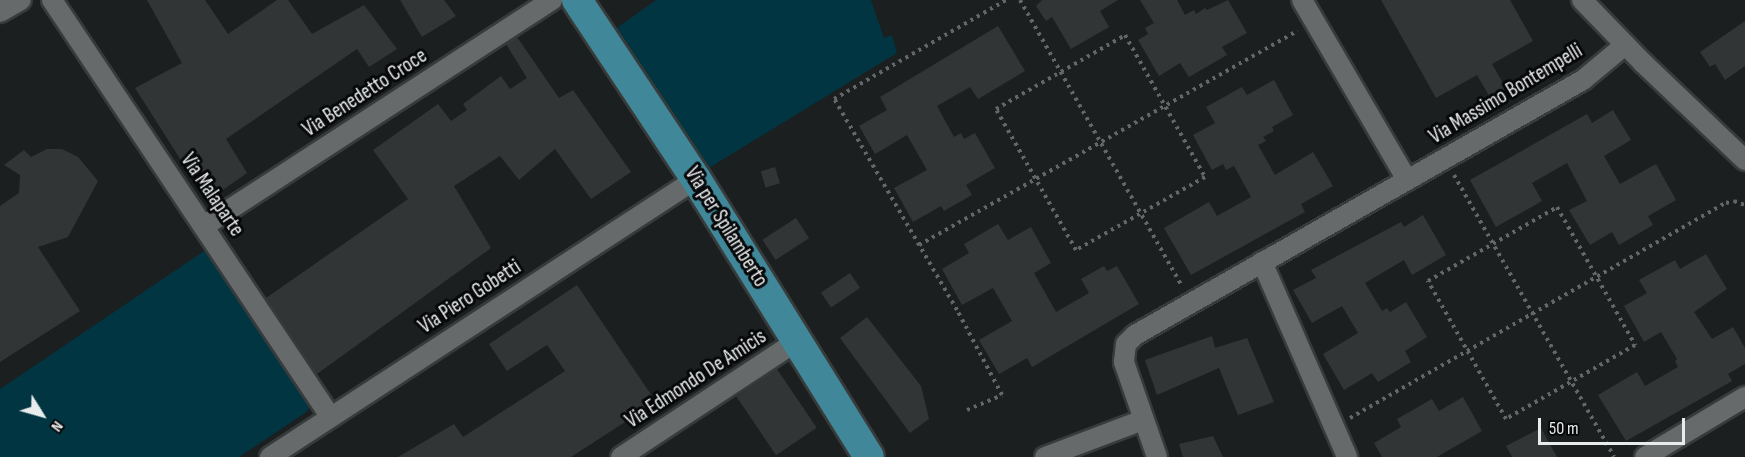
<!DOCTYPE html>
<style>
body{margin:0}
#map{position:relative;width:1745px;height:457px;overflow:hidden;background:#1b1f20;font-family:"Sofia Sans Condensed",sans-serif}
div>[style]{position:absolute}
.green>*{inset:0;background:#003541}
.building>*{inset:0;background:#323536;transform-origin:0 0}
.path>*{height:4px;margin-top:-2px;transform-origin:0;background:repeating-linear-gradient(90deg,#636768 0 3px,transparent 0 7.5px)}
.roads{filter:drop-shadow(2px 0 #383b3b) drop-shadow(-2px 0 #383b3b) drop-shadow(0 2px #383b3b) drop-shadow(0 -2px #383b3b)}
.minor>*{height:20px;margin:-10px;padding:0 10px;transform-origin:10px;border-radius:10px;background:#666a6b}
.primary>*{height:30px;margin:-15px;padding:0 15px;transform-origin:15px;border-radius:15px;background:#408899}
span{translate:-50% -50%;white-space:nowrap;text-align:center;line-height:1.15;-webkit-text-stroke:6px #070809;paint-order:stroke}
.street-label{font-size:21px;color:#e9eced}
.north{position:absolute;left:12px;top:385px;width:60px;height:60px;-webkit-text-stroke:4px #070809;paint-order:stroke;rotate:127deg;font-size:16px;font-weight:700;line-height:24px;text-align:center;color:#e9eced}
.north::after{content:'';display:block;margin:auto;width:21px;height:27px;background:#e9eced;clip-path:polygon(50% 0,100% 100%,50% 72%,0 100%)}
.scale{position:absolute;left:1538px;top:418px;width:147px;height:27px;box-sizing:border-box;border:3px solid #e9eced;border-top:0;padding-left:8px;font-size:18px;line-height:21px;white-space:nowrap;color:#e9eced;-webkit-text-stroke:4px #070809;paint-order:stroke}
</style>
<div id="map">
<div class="green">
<div style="clip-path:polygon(656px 0,871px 0,884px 38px,892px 35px,897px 53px,704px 171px,611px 32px)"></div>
<div style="clip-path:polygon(207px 249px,309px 403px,308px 411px,239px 457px,0 457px,0 389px)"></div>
</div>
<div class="building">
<div style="clip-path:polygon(147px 0,205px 0,228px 34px,277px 0,288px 0,312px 34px,364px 5px,397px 49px,369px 67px,357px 49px,226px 139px,247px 173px,207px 201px,135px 88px,182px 63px)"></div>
<div style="clip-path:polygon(400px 0,444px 0,456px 16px,422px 37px)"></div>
<div style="clip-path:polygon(1042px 0,1118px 0,1100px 11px,1109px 27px,1071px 49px,1052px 17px,1046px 21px,1036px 6px)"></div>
<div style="clip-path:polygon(1140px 0,1177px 0,1185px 15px,1194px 10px,1196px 14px,1205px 8px,1207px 10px,1228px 0,1247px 33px,1222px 47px,1227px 55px,1189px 77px,1180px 63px,1159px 76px,1138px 40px,1148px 34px,1145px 28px,1154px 23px)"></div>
<div style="clip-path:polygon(1381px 0,1510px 0,1533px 41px,1492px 64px,1507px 90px,1491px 99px,1477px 75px,1436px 98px)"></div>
<div style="clip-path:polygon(1745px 21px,1745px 66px,1725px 80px,1715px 64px,1710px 67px,1700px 52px)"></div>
<div style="clip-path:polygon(998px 26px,1025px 71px,978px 99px,970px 87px,937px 106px,954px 137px,961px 133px,964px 139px,975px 133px,995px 168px,966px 185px,972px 195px,944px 211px,941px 206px,913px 222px,894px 188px,927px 170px,907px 135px,875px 154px,859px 126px,887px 110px,880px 97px)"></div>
<div style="clip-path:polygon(517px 37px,559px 98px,573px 90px,631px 172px,591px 199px,555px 149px,519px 180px,500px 156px,454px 186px,491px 248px,317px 374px,266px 298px,408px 199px,373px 150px,438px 104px,451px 121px,467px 110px,463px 104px,501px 76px,510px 89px,527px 78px,506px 44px)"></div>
<div style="clip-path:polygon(1274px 80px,1293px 115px,1272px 127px,1274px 131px,1263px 137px,1266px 141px,1258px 145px,1275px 175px,1313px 152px,1333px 186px,1301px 204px,1305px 212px,1191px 275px,1164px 228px,1209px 202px,1217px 216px,1251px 197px,1234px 166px,1226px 170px,1223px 164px,1212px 170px,1193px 135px,1215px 123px,1206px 107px,1242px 87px,1247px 95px)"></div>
<div style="clip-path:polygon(1613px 110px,1631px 140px,1604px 156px,1620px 184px,1656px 164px,1676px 200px,1648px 216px,1653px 225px,1619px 245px,1612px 232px,1590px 245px,1569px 210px,1587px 201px,1567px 163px,1532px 183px,1542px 201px,1496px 227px,1470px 180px,1587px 114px,1592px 123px)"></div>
<div style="clip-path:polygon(47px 149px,62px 149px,78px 157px,98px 181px,68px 237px,38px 247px,80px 311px,0 362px,0 206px,19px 193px,20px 175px,4px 165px,24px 150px,31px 157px)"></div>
<div style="left:775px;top:167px;width:17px;height:15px;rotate:73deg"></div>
<div style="clip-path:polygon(1423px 215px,1446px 255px,1412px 275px,1404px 260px,1365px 283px,1382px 311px,1387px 308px,1390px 312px,1406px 302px,1427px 337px,1405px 351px,1411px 362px,1378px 382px,1372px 373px,1344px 390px,1323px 354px,1358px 333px,1342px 306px,1312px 323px,1293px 290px,1316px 278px,1311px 270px,1401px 222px,1404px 227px)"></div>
<div style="left:796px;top:218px;width:24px;height:40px;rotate:57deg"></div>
<div style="clip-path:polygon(998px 224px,1008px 240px,1031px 227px,1051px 263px,1034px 273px,1056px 312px,1089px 293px,1081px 279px,1104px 266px,1107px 271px,1117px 266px,1139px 304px,1032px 367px,1027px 358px,999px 374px,979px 340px,1012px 321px,993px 288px,962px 305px,942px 269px,969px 253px,964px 244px)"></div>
<div style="clip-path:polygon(1706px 254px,1727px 289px,1694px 312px,1712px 339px,1733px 327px,1745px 348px,1745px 364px,1728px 374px,1732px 381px,1626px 441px,1598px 395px,1637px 372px,1645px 386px,1678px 367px,1675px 361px,1677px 359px,1661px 332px,1644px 342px,1624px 306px,1647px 293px,1639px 280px,1675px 260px,1680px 269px)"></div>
<div style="left:850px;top:273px;width:18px;height:35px;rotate:56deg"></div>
<div style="clip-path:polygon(577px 285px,656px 402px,571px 457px,398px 457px,454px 424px,463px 437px,565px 371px,547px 345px,507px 371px,489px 344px)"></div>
<div style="clip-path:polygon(867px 317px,921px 386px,929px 419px,910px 433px,840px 338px)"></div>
<div style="clip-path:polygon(1212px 336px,1215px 348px,1247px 338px,1274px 402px,1238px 415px,1219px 368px,1157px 395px,1145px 360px)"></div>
<div style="left:777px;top:369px;width:71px;height:49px;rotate:56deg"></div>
<div style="clip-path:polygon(1463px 397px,1482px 431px,1437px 457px,1382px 457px,1374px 443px,1401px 427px,1397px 419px,1432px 399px,1439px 411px)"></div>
<div style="clip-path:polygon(1541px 428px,1557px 457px,1512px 457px,1506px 446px)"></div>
<div style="clip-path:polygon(1213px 436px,1223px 457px,1183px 457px,1179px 444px)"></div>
</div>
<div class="path">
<div style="left:1020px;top:0;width:329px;rotate:60.5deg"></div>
<div style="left:1125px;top:35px;width:163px;rotate:60.6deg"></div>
<div style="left:1205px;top:177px;width:148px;rotate:150.5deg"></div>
<div style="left:1076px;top:250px;width:162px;rotate:-119.6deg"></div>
<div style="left:996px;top:109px;width:149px;rotate:-29.8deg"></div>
<div style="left:1454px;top:175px;width:324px;rotate:60.4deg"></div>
<div style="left:1557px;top:207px;width:159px;rotate:60.5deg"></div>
<div style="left:1635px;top:345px;width:149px;rotate:150.2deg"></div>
<div style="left:1506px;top:419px;width:159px;rotate:-119.5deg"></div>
<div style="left:1428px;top:281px;width:149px;rotate:-29.8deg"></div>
<div style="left:919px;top:245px;width:435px;rotate:-29.5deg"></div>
<div style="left:967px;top:410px;width:38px;rotate:-23deg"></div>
<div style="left:1002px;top:395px;width:96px;rotate:-117.9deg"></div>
<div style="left:957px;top:310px;width:244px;rotate:-120.2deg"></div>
<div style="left:834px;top:99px;width:198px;rotate:-29.9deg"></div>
<div style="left:1350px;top:418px;width:433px;rotate:-29.8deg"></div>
<div style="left:1726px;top:203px;width:8px;rotate:-14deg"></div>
<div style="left:1734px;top:201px;width:12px;rotate:20deg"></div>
</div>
<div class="roads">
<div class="minor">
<div style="left:52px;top:0;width:500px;rotate:56.25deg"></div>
<div style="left:1302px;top:0;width:208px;rotate:59.7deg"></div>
<div style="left:1582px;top:0;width:88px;rotate:45.9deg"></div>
<div style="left:1643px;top:63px;width:141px;rotate:43.6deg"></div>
<div style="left:0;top:12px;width:24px;rotate:-30deg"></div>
<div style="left:204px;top:226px;width:415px;rotate:-33deg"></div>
<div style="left:1262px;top:262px;width:213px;rotate:66.4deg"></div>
<div style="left:270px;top:457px;width:509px;rotate:-33.13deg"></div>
<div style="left:621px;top:457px;width:211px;rotate:-33.4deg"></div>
<div style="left:1045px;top:457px;width:105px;rotate:-20.7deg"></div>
<div style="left:1157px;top:457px;width:101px;rotate:-109.2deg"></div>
<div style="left:1124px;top:362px;width:18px;rotate:-84deg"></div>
<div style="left:1126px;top:344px;width:13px;rotate:-45deg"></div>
<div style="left:1135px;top:335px;width:515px;rotate:-29.65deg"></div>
<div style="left:1583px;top:80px;width:55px;rotate:-39.8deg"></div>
<div style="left:1645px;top:457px;width:117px;rotate:-31deg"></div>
</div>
<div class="primary">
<div style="left:577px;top:0;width:215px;rotate:56.4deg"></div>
<div style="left:696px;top:179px;width:327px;rotate:58.1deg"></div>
</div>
</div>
<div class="street-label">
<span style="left:365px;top:93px;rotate:-33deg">Via Benedetto Croce</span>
<span style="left:1506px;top:94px;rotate:-31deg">Via Massimo Bontempelli</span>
<span style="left:212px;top:195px;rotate:56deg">Via Malaparte</span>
<span style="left:726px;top:227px;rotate:58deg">Via per Spilamberto</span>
<span style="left:470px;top:297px;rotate:-33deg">Via Piero Gobetti</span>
<span style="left:696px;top:379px;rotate:-33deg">Via Edmondo De Amicis</span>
</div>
<div class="north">N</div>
<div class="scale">50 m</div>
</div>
